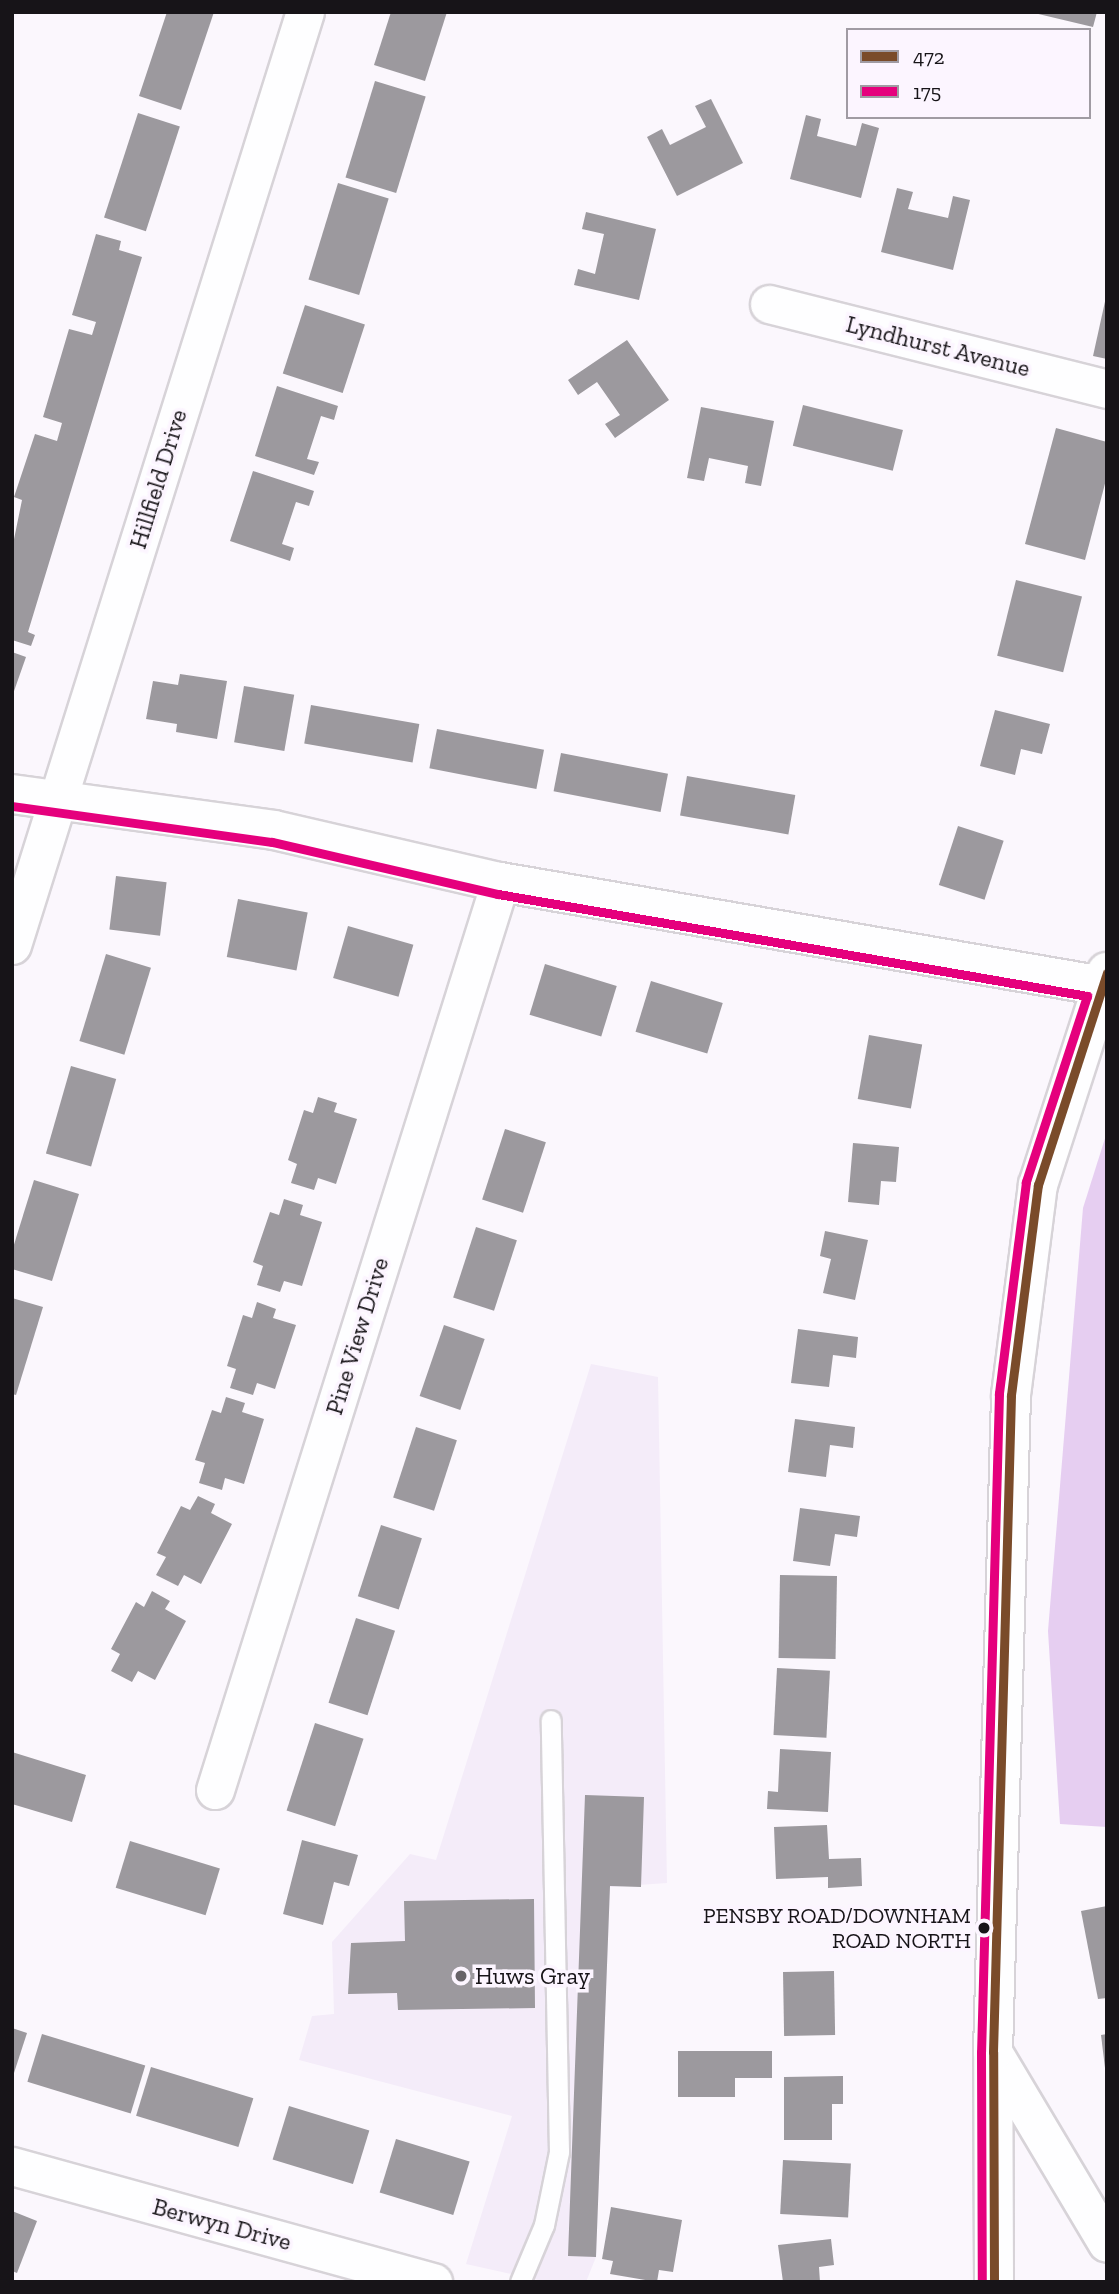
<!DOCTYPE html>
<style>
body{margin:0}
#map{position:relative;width:1119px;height:2294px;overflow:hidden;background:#fbf7fd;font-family:"Zilla Slab",serif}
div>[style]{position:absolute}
.built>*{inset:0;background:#f4ecf9}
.forest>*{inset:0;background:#e6cef1}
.building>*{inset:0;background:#9c999e;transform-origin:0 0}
.roads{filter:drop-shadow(2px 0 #d7d3d8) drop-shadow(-2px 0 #d7d3d8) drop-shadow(0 2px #d7d3d8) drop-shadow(0 -2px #d7d3d8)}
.lane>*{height:19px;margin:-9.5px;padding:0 9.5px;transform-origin:9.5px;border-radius:9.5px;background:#fefeff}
.street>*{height:37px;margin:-18.5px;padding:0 18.5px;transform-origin:18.5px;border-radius:18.5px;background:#fefeff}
.secondary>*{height:38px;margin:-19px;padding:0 19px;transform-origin:19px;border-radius:19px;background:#fefeff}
.bus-1>*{height:9px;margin:-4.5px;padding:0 4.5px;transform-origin:4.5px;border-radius:4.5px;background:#7a4b2a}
.bus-2>*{height:9px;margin:-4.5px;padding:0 4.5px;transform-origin:4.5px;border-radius:4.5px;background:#e5007d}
.dots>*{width:19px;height:19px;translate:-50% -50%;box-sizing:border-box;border:4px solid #fcf5ff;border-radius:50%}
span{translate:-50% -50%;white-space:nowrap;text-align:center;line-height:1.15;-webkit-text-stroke:7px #fcf5ff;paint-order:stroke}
.bus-label{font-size:22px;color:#171418}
.right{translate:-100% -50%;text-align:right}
.street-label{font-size:24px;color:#171418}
.poi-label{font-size:24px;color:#171418}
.left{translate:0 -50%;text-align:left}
.frame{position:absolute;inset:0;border:14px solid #171418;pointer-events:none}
.legend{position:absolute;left:846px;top:28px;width:245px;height:91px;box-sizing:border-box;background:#fcf5ff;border:2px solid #a09ba3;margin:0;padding:9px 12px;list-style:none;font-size:21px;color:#171418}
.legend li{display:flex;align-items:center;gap:14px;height:35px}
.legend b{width:35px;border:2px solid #a09ba3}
</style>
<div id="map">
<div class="built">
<div style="clip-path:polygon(591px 1364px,658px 1377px,667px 1883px,610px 1887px,596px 2257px,586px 2282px,547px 2282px,466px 2264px,512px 2116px,299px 2060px,312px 2016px,334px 2014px,332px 1942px,410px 1854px,436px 1860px)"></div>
</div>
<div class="forest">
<div style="clip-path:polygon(1107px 1132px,1107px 1827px,1060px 1824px,1048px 1631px,1083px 1208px)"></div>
</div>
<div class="building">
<div style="clip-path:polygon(167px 12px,214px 12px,181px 110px,139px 96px)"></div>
<div style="clip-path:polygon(391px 12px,447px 12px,425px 81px,374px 65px)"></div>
<div style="clip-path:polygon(1030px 12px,1097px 12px,1093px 27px)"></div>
<div style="left:375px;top:81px;width:53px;height:101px;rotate:17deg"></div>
<div style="clip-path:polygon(711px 99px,743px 163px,677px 196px,647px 137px,662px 129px,670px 145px,706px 127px,695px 106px)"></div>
<div style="left:138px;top:113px;width:44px;height:110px;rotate:18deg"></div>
<div style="clip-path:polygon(806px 115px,821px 119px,817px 136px,856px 146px,862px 123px,879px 128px,861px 198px,790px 179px)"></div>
<div style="left:338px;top:183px;width:53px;height:101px;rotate:17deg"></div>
<div style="clip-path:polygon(897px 188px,913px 192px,908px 209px,948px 218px,953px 196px,970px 200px,953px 270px,881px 252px)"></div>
<div style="clip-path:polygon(586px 212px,656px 229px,639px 300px,574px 285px,578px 269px,595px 274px,604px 234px,582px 229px)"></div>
<div style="clip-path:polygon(96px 234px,121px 241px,119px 250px,142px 257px,28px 632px,35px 635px,31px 646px,12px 640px,12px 549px,22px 500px,14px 497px,35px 434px,57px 441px,62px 423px,43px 417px,69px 329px,92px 335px,96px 322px,72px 315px)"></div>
<div style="clip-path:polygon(1106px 297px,1107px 297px,1107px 359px,1093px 356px)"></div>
<div style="left:305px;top:305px;width:63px;height:72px;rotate:18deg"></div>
<div style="clip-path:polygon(627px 340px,669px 400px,615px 438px,605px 424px,620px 415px,597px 382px,578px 395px,568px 380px)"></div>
<div style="clip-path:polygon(277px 386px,338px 406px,334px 420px,321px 416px,307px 459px,319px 462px,314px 475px,255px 456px)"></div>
<div style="left:803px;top:405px;width:103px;height:42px;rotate:14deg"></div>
<div style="clip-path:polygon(701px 407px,774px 421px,761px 486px,745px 483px,748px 466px,709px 458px,704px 481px,687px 478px)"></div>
<div style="clip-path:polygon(1056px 428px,1107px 442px,1107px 476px,1085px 560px,1025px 544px)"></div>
<div style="clip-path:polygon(253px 471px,314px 491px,309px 506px,296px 502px,282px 544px,294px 548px,290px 561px,230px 541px)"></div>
<div style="left:1016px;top:580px;width:68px;height:78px;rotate:14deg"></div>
<div style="clip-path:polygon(12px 652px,26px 657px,13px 694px,12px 694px)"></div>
<div style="clip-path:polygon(180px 674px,227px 681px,217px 739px,176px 732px,177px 724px,146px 719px,153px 681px,178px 685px)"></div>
<div style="left:244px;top:686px;width:51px;height:57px;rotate:10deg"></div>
<div style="left:311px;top:705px;width:110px;height:39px;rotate:10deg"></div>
<div style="clip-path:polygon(995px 710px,1050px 724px,1042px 754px,1021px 749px,1015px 775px,980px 766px)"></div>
<div style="left:437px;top:729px;width:109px;height:40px;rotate:11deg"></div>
<div style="left:561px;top:753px;width:109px;height:39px;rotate:11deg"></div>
<div style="left:687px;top:776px;width:110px;height:40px;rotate:10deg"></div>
<div style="left:958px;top:826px;width:48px;height:62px;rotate:18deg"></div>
<div style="left:116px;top:876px;width:51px;height:54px;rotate:7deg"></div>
<div style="left:238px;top:899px;width:71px;height:59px;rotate:11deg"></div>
<div style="left:348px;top:926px;width:68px;height:54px;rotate:16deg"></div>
<div style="left:106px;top:954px;width:47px;height:91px;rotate:17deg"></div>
<div style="left:545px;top:964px;width:75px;height:53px;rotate:17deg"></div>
<div style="left:651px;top:981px;width:75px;height:53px;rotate:17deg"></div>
<div style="left:869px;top:1035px;width:54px;height:65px;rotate:10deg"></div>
<div style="left:71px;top:1066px;width:47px;height:91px;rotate:16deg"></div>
<div style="clip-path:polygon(318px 1097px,337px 1103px,334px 1112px,357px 1119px,336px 1184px,318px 1178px,314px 1190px,291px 1183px,297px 1164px,288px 1160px,304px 1110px,313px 1113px)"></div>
<div style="left:505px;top:1129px;width:43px;height:74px;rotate:18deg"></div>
<div style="clip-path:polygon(853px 1143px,899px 1147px,896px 1182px,881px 1181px,879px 1205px,848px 1202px)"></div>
<div style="clip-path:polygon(34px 1180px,79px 1194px,52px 1281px,12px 1269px,12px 1251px)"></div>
<div style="clip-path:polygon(284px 1199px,303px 1205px,300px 1215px,322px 1222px,302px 1286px,284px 1281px,280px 1292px,257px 1285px,263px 1266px,253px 1262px,270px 1212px,279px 1215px)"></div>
<div style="left:476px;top:1227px;width:43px;height:74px;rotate:18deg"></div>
<div style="clip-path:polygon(825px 1231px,868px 1240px,855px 1300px,823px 1293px,831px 1259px,820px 1256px)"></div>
<div style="clip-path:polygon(12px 1298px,43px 1307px,16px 1395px,12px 1394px)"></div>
<div style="clip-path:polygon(257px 1302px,276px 1309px,273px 1318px,296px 1325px,275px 1389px,257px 1383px,253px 1395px,230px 1388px,236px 1369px,227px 1366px,243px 1315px,252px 1318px)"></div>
<div style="left:444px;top:1325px;width:43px;height:75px;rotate:19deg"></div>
<div style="clip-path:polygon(798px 1329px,858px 1337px,856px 1358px,833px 1355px,829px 1387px,791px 1383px)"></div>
<div style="clip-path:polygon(226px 1397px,245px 1403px,242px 1412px,264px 1419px,244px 1484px,225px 1478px,222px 1490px,199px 1483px,205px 1463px,195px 1460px,212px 1410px,221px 1413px)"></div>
<div style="clip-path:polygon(795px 1419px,855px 1427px,853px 1448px,830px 1445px,826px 1477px,788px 1472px)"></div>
<div style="left:416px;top:1427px;width:43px;height:74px;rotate:18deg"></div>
<div style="clip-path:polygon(198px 1496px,215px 1504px,211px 1513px,232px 1524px,201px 1584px,184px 1575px,178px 1586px,156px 1575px,166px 1557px,157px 1553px,181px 1506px,190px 1510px)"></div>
<div style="clip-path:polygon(800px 1508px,860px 1516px,857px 1537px,835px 1534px,830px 1566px,793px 1561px)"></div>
<div style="left:381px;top:1525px;width:43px;height:75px;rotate:18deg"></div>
<div style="left:780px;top:1575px;width:57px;height:83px;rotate:1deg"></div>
<div style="clip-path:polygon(152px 1591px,170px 1601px,165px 1609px,186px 1621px,155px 1680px,138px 1671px,132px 1682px,111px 1671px,120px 1654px,111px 1649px,136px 1602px,144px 1607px)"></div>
<div style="left:356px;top:1618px;width:41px;height:89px;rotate:18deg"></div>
<div style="left:777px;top:1668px;width:53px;height:67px;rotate:3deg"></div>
<div style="left:315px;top:1723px;width:51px;height:92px;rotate:18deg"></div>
<div style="clip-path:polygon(780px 1749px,831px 1752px,828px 1812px,767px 1809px,768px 1791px,778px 1792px)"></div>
<div style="clip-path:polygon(12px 1752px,86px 1775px,72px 1822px,12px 1804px)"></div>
<div style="clip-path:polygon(585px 1795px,644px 1797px,641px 1887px,610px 1886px,596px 2257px,568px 2256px)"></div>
<div style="clip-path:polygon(827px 1825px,829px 1859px,861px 1858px,862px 1886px,828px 1888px,828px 1877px,776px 1879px,774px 1827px)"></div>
<div style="clip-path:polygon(302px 1840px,358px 1855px,349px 1886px,334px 1882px,323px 1925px,283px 1914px)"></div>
<div style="left:130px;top:1841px;width:94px;height:49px;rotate:17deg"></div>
<div style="clip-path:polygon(534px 1899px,535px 2008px,398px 2010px,397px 1993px,348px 1994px,351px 1943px,405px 1941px,404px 1901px)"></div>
<div style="clip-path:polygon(1107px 1906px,1107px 1998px,1098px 1999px,1081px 1911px)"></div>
<div style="left:834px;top:1971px;width:64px;height:51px;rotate:89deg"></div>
<div style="clip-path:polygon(12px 2028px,27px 2033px,13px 2076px,12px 2076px)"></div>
<div style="left:42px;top:2034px;width:108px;height:50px;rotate:17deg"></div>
<div style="clip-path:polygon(1107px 2034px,1107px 2068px,1105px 2068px,1101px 2035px)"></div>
<div style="clip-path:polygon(678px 2051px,772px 2051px,772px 2078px,735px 2078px,735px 2097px,678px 2097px)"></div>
<div style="left:151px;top:2067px;width:107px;height:51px;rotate:17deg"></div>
<div style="clip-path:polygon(843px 2076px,843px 2104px,832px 2104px,832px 2140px,784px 2140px,784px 2077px)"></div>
<div style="left:289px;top:2106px;width:84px;height:56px;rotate:17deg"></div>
<div style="left:396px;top:2139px;width:77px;height:56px;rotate:17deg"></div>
<div style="left:783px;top:2160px;width:68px;height:54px;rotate:3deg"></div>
<div style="clip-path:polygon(611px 2207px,682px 2220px,673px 2272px,659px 2270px,657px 2282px,610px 2274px,613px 2261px,602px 2259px)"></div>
<div style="clip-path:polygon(12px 2211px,37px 2221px,17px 2273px,12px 2271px)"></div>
<div style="clip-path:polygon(831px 2239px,834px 2265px,819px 2267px,820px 2282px,783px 2282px,778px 2245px)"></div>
</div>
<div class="roads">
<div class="lane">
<div style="left:520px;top:2282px;width:62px;rotate:-67.2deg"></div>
<div style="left:544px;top:2225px;width:75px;rotate:-78.4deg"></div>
<div style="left:559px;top:2152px;width:432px;rotate:-91.1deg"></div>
</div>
<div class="street">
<div style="left:769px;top:304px;width:349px;rotate:14.1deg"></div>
<div style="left:12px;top:945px;width:978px;rotate:-72.57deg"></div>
<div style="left:215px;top:1790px;width:952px;rotate:-72.57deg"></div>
<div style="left:993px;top:2052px;width:222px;rotate:59.2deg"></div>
<div style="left:12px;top:2166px;width:437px;rotate:15.4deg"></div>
</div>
<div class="secondary">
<div style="left:12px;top:794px;width:264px;rotate:7.8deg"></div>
<div style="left:274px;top:830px;width:232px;rotate:13deg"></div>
<div style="left:500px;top:882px;width:612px;rotate:9.79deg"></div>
<div style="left:994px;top:2282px;width:230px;rotate:-90.2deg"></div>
<div style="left:993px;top:2052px;width:657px;rotate:-88.43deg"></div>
<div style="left:1011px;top:1395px;width:212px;rotate:-82.7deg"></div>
<div style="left:1038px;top:1185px;width:224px;rotate:-72.1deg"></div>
</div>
</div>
<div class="bus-1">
<div style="left:994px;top:2282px;width:230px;rotate:-90.2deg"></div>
<div style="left:993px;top:2052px;width:657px;rotate:-88.43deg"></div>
<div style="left:1011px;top:1395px;width:212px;rotate:-82.7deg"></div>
<div style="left:1038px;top:1185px;width:223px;rotate:-72deg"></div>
</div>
<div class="bus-2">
<div style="left:12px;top:806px;width:262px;rotate:7.9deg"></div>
<div style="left:272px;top:842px;width:232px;rotate:13deg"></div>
<div style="left:498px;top:894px;width:598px;rotate:9.82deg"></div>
<div style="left:1087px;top:996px;width:196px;rotate:108.2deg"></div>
<div style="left:1026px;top:1182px;width:213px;rotate:97.3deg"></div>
<div style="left:999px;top:1393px;width:659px;rotate:91.56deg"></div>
<div style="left:981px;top:2052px;width:230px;rotate:89.8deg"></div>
</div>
<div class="dots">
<div style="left:984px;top:1928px;background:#171418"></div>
<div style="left:461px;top:1976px;background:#676368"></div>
</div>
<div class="bus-label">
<span class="right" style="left:971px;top:1928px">PENSBY ROAD/DOWNHAM<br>ROAD NORTH</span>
</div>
<div class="street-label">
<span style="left:938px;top:346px;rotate:14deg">Lyndhurst Avenue</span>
<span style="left:158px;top:479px;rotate:-73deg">Hillfield Drive</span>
<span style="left:357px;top:1336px;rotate:-73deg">Pine View Drive</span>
<span style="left:222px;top:2224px;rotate:15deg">Berwyn Drive</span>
</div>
<div class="poi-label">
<span class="left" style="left:475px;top:1976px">Huws Gray</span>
</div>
<div class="frame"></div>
<ul class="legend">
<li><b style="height:9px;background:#7a4b2a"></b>472</li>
<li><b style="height:9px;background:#e5007d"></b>175</li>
</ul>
</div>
